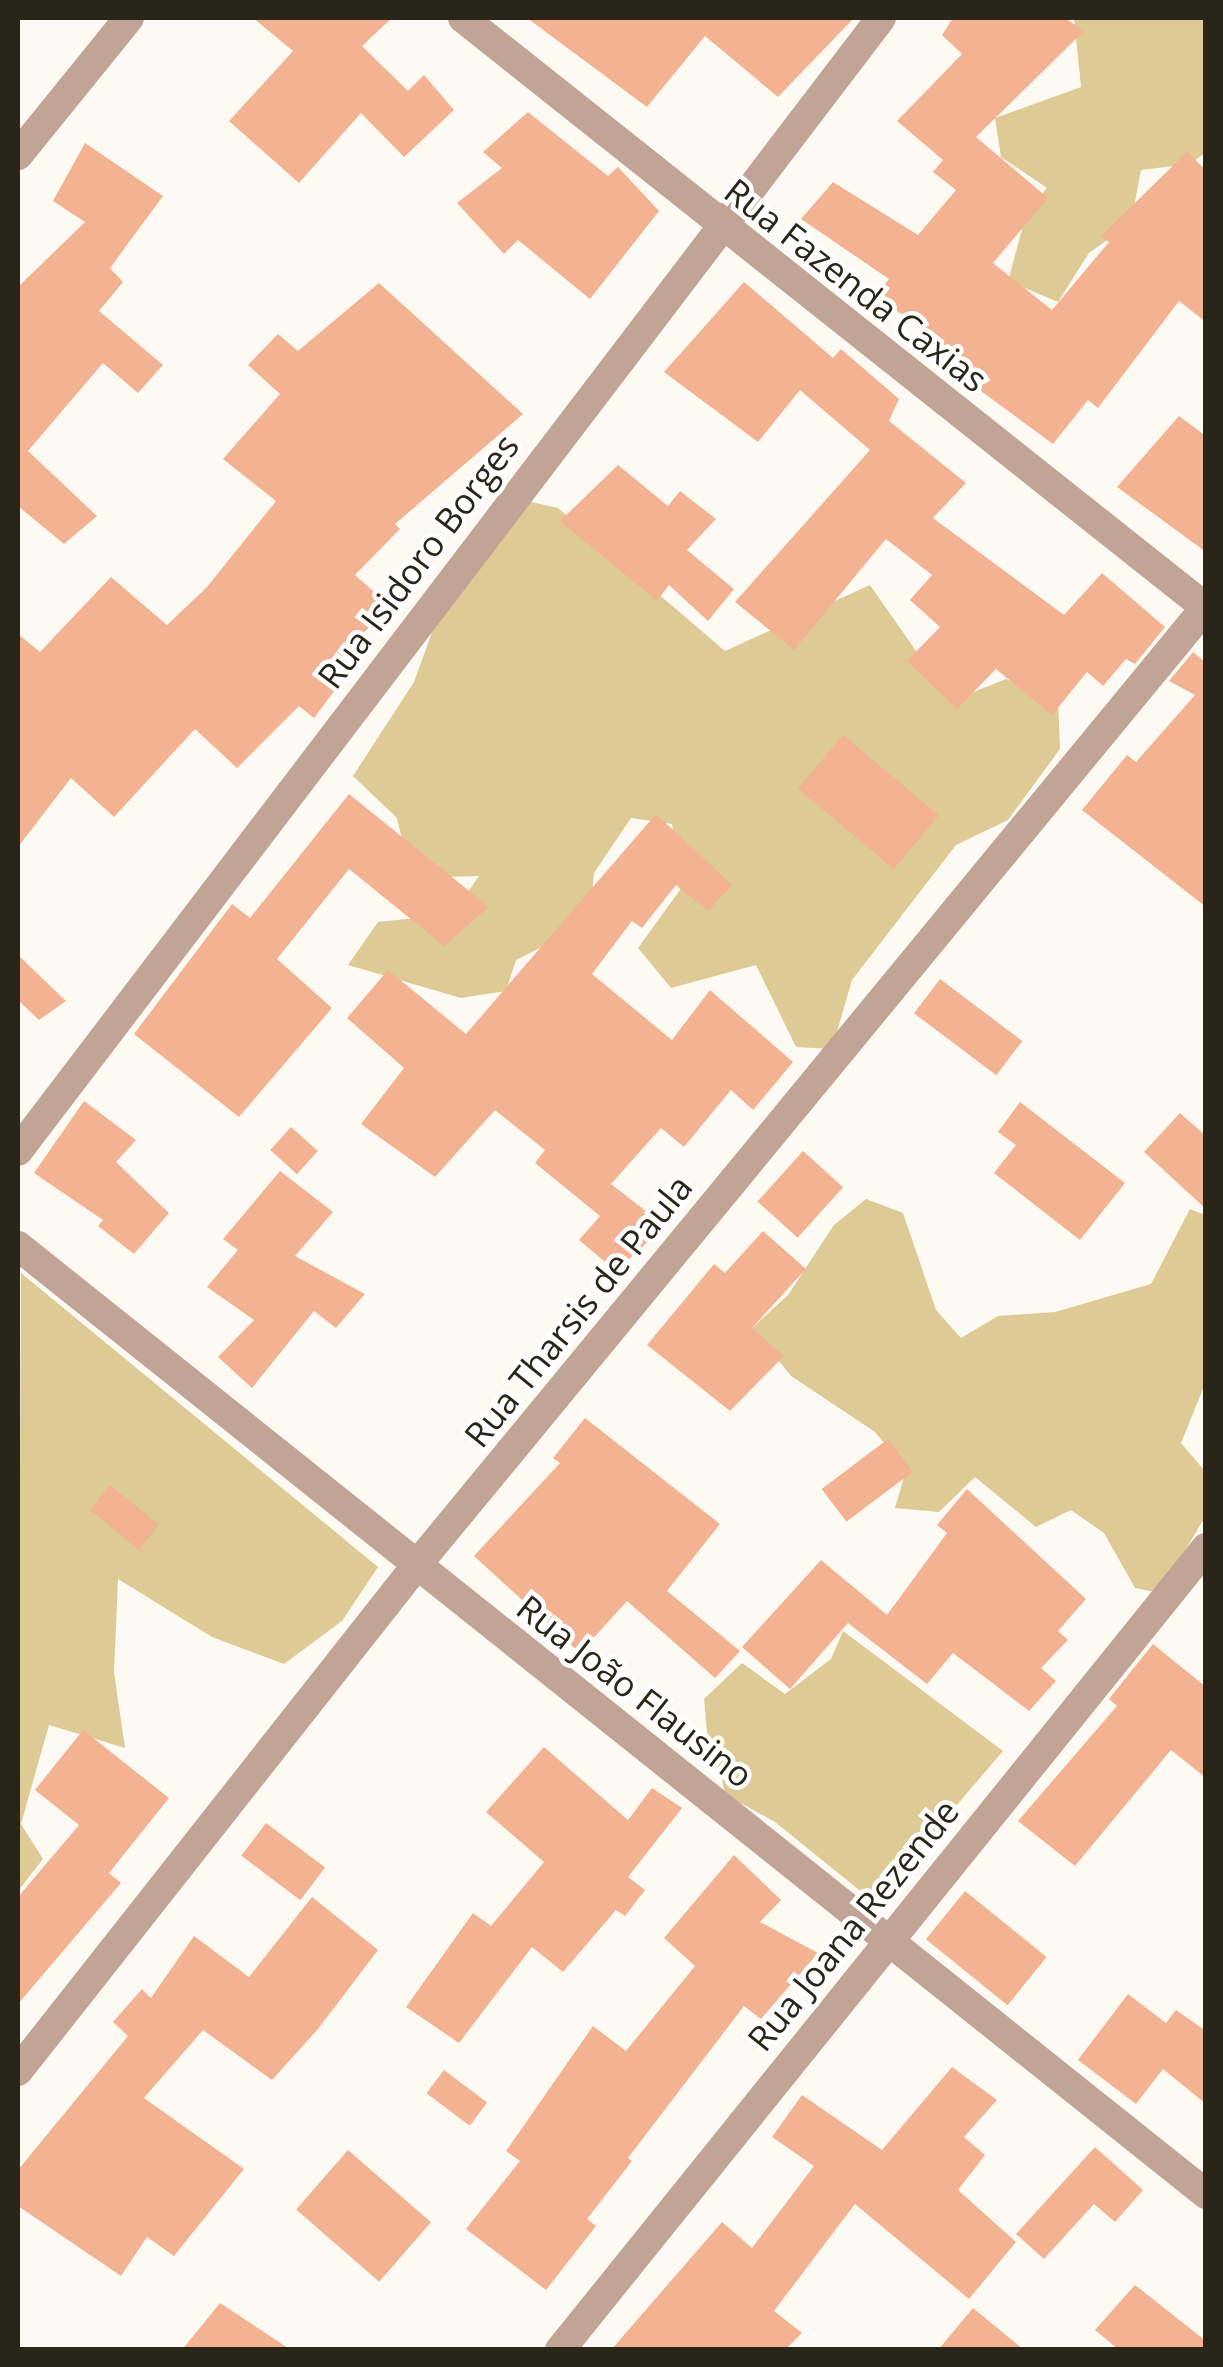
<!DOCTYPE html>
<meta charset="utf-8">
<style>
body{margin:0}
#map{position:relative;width:1223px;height:2367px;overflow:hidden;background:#fdfaf3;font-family:"Open Sans",sans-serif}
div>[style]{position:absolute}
.green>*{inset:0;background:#deca94}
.building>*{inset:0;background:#f3b291;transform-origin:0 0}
.minor>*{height:30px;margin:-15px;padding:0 15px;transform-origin:15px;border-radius:15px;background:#c1a496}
span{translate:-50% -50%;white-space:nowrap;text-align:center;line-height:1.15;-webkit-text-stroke:9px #fff;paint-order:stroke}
.street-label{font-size:35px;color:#292518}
.frame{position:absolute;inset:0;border:20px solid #292518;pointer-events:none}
</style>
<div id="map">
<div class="green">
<div style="clip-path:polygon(1074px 18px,1205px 18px,1205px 153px,1190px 164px,1141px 170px,1131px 223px,1089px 253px,1058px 302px,1008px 281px,1027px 211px,1047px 188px,1001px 157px,995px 118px,1081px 87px)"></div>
<div style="clip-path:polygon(527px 501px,558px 508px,725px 651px,870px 585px,951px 701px,1006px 679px,1058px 701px,1060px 749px,1008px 820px,956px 845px,852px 980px,832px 1049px,796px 1047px,756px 965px,671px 988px,638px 948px,680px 890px,672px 824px,631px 818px,594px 873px,591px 907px,552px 942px,516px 960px,506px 991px,461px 998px,348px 965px,378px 922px,453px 914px,479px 876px,411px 878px,397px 818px,353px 776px,414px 682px,435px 624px)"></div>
<div style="clip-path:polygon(866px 1199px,903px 1213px,936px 1310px,961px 1338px,998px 1316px,1055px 1312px,1151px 1284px,1190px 1209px,1205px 1215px,1205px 1384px,1181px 1443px,1205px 1471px,1205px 1517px,1160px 1593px,1135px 1588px,1104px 1533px,1071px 1510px,1036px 1527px,975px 1477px,939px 1512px,895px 1508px,906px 1470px,875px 1432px,791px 1376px,752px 1328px,788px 1295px,834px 1225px)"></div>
<div style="clip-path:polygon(21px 1273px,378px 1567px,342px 1621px,284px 1664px,212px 1637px,118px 1579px,114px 1672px,125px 1748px,49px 1725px,21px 1824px,43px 1859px,18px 1891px)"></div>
<div style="clip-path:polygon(843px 1631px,1003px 1751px,874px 1902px,775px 1822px,726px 1795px,707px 1732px,704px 1699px,742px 1663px,785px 1694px,831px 1659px)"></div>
</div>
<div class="building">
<div style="clip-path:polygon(253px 18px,392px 18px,362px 46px,408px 91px,424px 75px,454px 110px,404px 157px,361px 113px,299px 183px,229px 121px,293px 51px)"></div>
<div style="clip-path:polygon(527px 18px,854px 18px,778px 97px,705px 36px,647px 107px)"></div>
<div style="clip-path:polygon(953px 18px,1065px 18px,1084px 31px,976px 137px,1048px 198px,993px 263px,1052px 310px,1109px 242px,1101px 236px,1187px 152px,1206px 170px,1206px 322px,1179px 301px,1098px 408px,1088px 400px,1053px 444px,966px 380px,924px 344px,932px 335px,875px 296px,889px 279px,801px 219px,833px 182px,918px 235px,956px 190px,933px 172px,943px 160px,897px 121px,962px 54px,942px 35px)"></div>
<div style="clip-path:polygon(528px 112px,608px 176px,618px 167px,659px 211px,590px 299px,518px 240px,504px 254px,457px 203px,502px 168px,483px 152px)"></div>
<div style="clip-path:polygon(85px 143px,163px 196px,110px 268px,123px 282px,99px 311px,163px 365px,138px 393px,103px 363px,28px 451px,97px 516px,64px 544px,18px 506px,18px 287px,85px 222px,53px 201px)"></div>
<div style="clip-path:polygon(744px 282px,833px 358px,841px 349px,899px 399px,889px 421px,966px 483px,933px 518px,1064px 615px,1102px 573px,1165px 627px,1135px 664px,1126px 659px,1103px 686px,1087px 672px,1052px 715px,996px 669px,957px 709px,907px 661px,940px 627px,910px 600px,932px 575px,886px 539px,794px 650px,735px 602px,870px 450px,800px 390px,758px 442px,664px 372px)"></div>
<div style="clip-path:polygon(379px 283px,523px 414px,395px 524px,400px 529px,355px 575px,389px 605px,342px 657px,353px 666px,314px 718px,299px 706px,237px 768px,195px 729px,114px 817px,71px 778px,18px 847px,18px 634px,40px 652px,111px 577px,167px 625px,207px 587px,276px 501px,223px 459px,280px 394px,248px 365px,278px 334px,298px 351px)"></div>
<div style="clip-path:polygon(1179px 416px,1206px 436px,1206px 552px,1117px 487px)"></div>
<div style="clip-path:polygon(618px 465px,668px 506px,680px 491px,716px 519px,687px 550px,734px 589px,708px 621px,669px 585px,657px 601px,560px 521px)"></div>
<div style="clip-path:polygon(1193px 652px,1206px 663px,1206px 907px,1082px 810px,1127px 755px,1136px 762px,1195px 695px,1169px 681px)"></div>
<div style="left:843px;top:735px;width:125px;height:70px;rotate:40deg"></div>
<div style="clip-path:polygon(349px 794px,489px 907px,444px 946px,349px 869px,277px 959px,332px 1008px,239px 1117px,134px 1034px,232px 904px,250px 918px)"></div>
<div style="clip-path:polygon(656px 814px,732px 885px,708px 911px,676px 885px,642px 928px,632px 921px,592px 974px,672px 1040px,710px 990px,793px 1062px,753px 1110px,731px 1090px,684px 1147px,661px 1128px,611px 1184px,665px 1226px,616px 1271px,579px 1240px,600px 1216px,535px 1163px,545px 1150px,495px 1110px,435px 1177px,361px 1124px,404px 1068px,347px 1018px,388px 970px,466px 1034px)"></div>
<div style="clip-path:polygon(18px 955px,66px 1001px,39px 1020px,18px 1000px)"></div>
<div style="left:940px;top:979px;width:103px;height:43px;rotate:37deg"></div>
<div style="clip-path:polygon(84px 1101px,136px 1140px,116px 1162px,169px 1213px,134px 1254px,98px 1226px,103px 1220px,34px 1173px)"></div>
<div style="clip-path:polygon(1020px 1102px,1125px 1183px,1080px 1240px,994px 1173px,1016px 1145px,998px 1132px)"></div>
<div style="clip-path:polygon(1180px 1113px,1206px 1136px,1206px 1209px,1144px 1152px)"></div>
<div style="left:291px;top:1127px;width:36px;height:31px;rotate:42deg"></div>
<div style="left:803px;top:1151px;width:54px;height:68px;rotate:42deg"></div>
<div style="clip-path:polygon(280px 1171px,333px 1212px,295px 1256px,365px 1294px,336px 1328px,314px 1311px,252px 1388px,218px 1357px,254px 1320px,207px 1287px,238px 1250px,223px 1239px)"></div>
<div style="clip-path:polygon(763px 1231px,806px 1269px,752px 1328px,784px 1356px,730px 1411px,647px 1345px,714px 1264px,725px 1273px)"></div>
<div style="clip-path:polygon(585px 1418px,720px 1524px,667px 1591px,740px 1651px,715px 1678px,627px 1601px,580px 1653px,474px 1556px,560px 1463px,553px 1458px)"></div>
<div style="left:888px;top:1439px;width:41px;height:83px;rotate:53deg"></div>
<div style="left:110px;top:1485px;width:63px;height:32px;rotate:39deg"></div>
<div style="clip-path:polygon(967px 1489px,1086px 1599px,1058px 1631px,1068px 1640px,1041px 1668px,1056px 1681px,1029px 1711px,953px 1653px,927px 1684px,848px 1623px,790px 1689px,742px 1647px,821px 1560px,887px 1615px,947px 1533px,937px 1525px)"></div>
<div style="clip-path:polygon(1153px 1644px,1206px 1687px,1206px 1778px,1171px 1750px,1075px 1866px,1018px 1821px,1117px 1706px,1109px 1699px)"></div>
<div style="clip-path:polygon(83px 1730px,169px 1798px,109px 1873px,121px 1883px,18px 2004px,18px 1897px,79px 1825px,35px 1790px)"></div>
<div style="clip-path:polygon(544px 1747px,628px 1820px,652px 1788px,682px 1808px,628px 1877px,645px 1890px,625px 1916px,616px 1910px,563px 1972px,532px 1947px,459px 2043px,406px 2007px,473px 1913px,491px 1926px,544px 1862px,486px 1812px)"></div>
<div style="left:266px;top:1823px;width:74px;height:41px;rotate:37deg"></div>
<div style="clip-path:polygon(734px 1855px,781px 1900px,760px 1922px,818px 1953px,761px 2019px,744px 2006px,628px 2158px,632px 2161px,587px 2219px,596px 2226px,546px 2290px,466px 2229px,520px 2161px,506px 2151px,593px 2026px,626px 2051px,695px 1966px,664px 1938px)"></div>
<div style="left:965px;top:1891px;width:105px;height:62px;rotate:39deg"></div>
<div style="clip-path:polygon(312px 1897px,378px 1950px,318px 2029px,272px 2080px,203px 2030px,144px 2098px,244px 2169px,174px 2256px,147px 2237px,121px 2276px,18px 2206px,18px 2170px,128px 2036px,113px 2022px,142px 1989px,151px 1998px,194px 1936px,249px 1977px)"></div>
<div style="clip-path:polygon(1128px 1994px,1166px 2023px,1176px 2010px,1206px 2031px,1206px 2104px,1163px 2069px,1136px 2104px,1078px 2060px)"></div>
<div style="clip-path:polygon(952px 2067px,997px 2100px,964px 2137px,985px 2155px,958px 2190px,1016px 2242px,969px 2299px,855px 2204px,774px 2311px,802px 2333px,785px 2350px,611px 2350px,722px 2222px,752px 2248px,814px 2166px,772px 2137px,802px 2095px,882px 2150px)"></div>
<div style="left:444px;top:2070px;width:54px;height:29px;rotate:37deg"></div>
<div style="clip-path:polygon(1095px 2147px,1143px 2190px,1115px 2222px,1094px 2204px,1044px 2259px,1016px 2234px)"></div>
<div style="left:348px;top:2150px;width:110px;height:79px;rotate:41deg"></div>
<div style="clip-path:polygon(1135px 2285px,1206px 2341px,1206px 2350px,1119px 2350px,1095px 2330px)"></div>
<div style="clip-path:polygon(220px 2303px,291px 2350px,182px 2350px)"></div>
<div style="clip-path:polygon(973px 2308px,1024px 2350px,938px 2350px)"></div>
</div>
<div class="minor">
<div style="left:463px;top:18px;width:949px;rotate:38.45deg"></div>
<div style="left:18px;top:155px;width:176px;rotate:-51deg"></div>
<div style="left:18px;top:1151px;width:1424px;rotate:-52.7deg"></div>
<div style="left:18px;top:1246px;width:1520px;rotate:38.59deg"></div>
<div style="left:18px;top:2071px;width:643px;rotate:-51.76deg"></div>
<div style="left:416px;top:1566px;width:1242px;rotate:-50.52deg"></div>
<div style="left:560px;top:2350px;width:1030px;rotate:-51.15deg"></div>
</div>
<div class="street-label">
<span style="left:856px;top:285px;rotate:38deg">Rua Fazenda Caxias</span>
<span style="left:418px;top:561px;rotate:-53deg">Rua Isidoro Borges</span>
<span style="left:578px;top:1311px;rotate:-51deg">Rua Tharsis de Paula</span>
<span style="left:635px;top:1691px;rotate:38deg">Rua João Flausino</span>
<span style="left:853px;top:1925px;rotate:-51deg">Rua Joana Rezende</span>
</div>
<div class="frame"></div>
</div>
